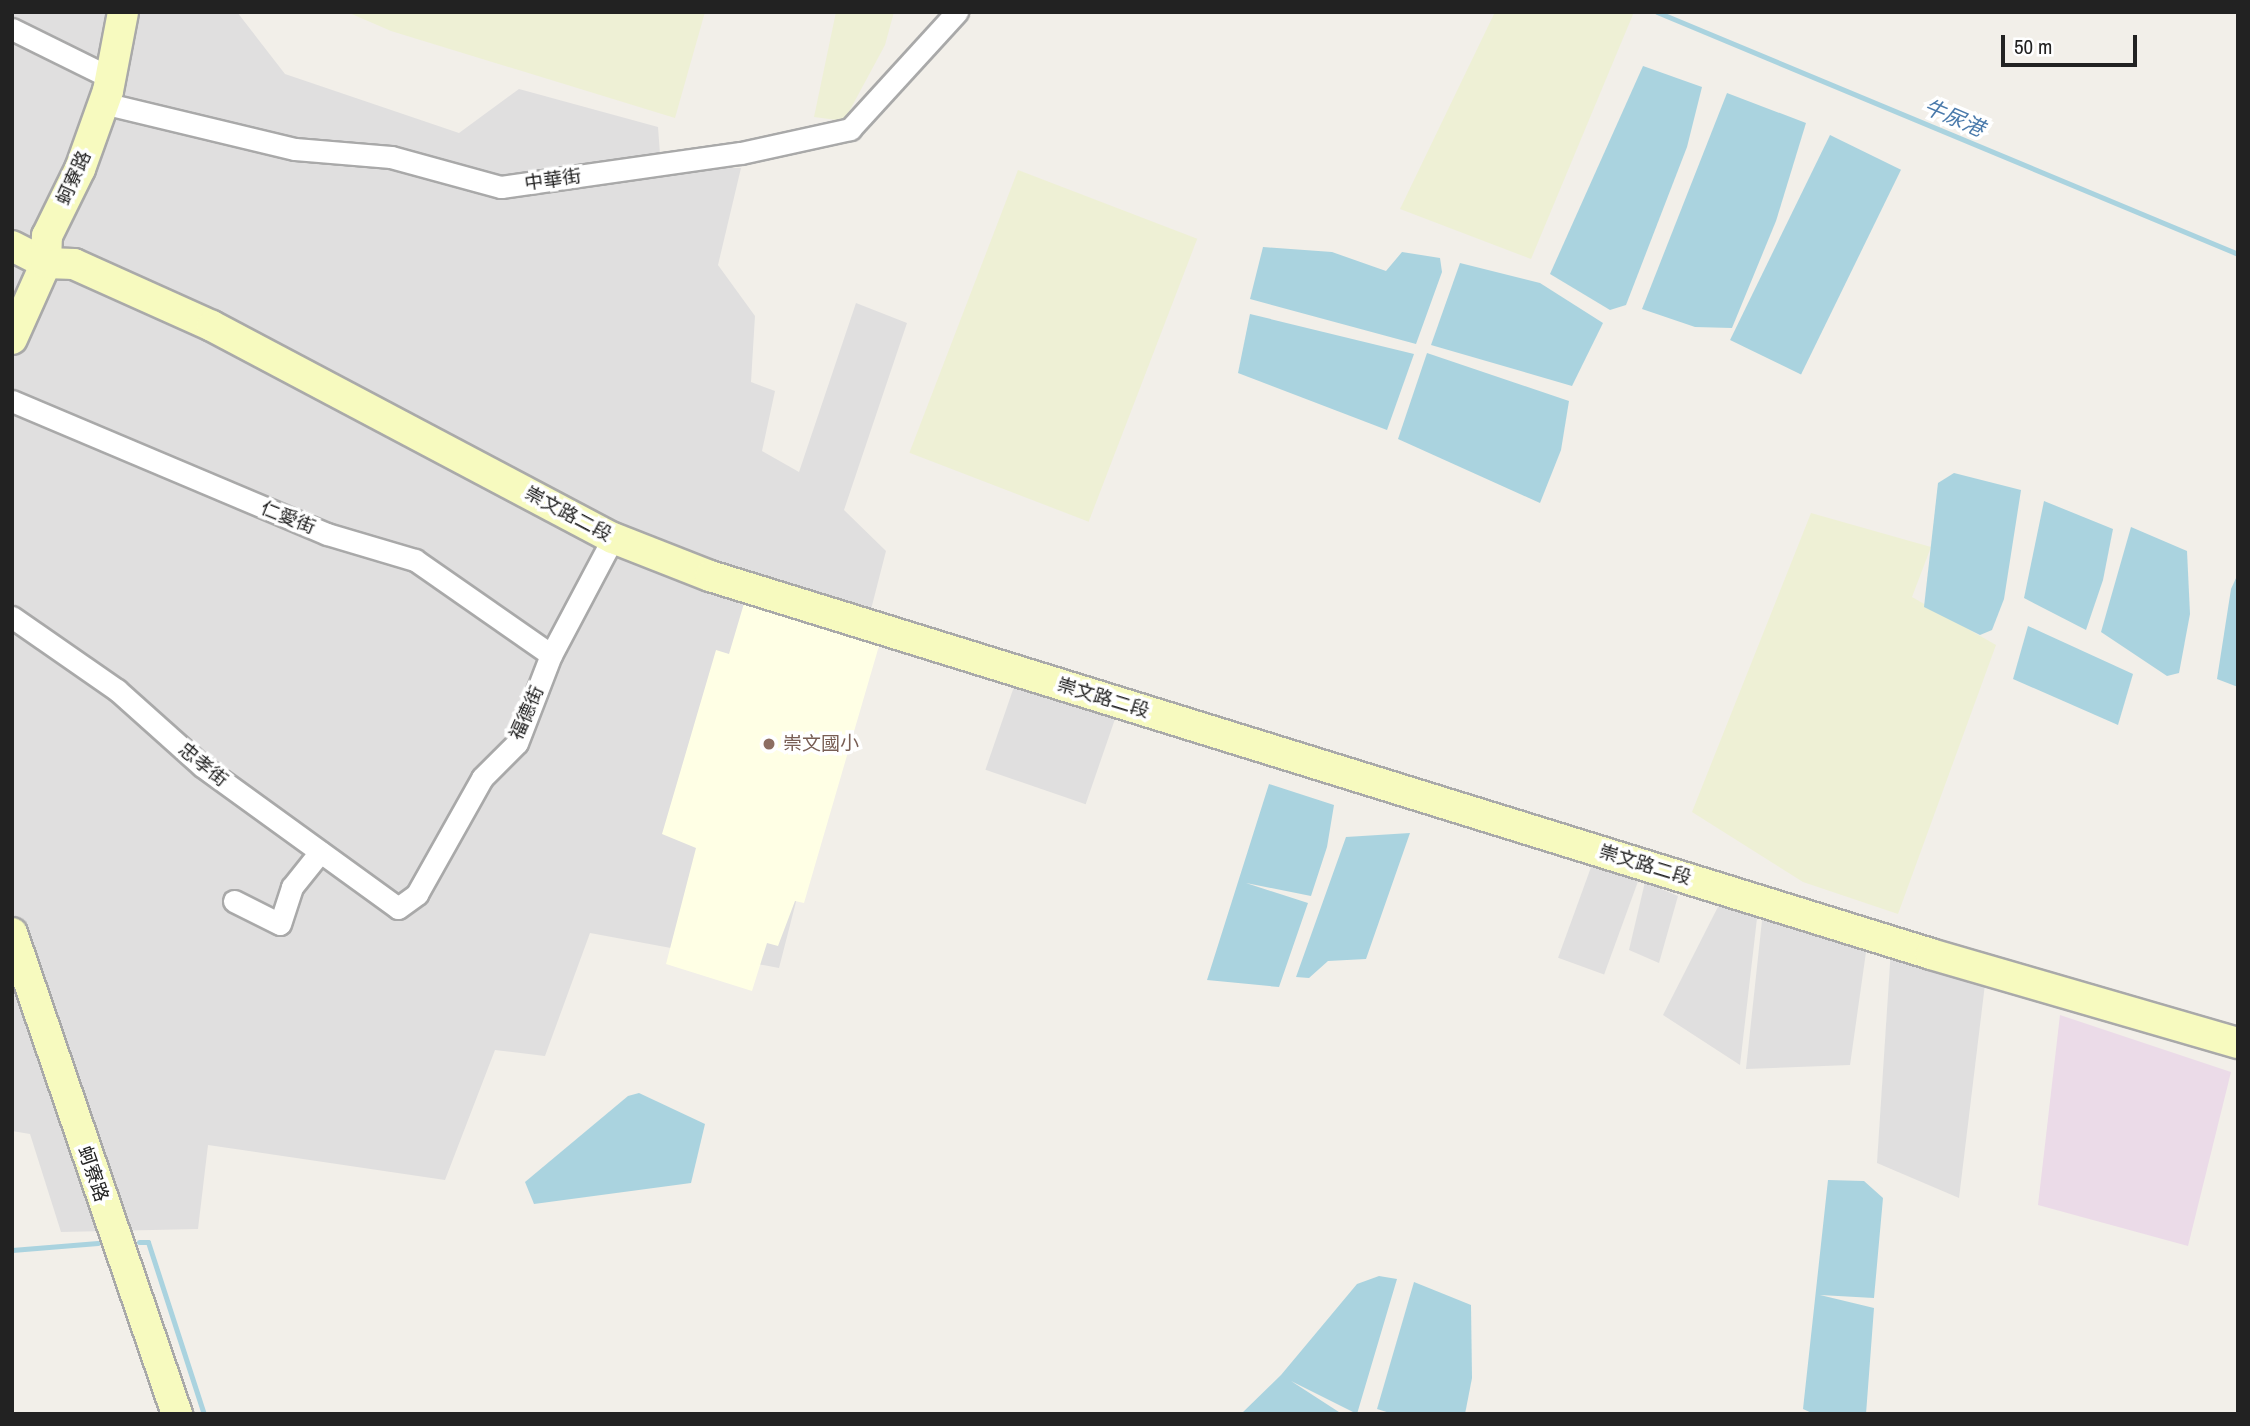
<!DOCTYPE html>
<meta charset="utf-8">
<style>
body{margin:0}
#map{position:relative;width:2250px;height:1426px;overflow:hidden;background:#f2efe9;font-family:"Archivo Narrow","Noto Sans TC",sans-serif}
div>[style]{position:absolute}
.residential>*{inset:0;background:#e0dfdf;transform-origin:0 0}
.industrial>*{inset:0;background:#ebdbe8}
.education>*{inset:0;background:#ffffe5}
.farmland>*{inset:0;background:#eef0d5;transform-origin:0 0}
.water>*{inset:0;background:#aad3df;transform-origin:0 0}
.stream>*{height:5px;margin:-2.5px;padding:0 2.5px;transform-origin:2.5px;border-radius:2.5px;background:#aad3df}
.roads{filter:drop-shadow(2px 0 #a9a9a9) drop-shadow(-2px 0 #a9a9a9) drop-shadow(0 2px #a9a9a9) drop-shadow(0 -2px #a9a9a9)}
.street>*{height:21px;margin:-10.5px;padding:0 10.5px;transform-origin:10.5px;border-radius:10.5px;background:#fff}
.secondary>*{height:30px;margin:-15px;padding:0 15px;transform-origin:15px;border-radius:15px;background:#f7fabf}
.dots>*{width:19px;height:19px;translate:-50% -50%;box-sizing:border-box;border:4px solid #fff;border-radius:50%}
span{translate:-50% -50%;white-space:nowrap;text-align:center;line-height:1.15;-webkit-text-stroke:7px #fff;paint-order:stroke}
.street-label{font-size:19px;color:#222}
.education-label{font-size:19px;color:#785e54}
.left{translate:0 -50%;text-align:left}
.water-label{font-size:21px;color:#4a7aab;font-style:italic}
.frame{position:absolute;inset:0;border:14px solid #222;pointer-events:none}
.scale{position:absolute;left:2001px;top:35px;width:136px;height:32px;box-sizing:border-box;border:4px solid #222;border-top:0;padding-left:9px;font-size:21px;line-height:24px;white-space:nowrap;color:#222;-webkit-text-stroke:5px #fff;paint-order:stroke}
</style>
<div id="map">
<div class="residential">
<div style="clip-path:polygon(12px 12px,237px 12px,285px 74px,459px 133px,519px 89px,658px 127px,661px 168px,741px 168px,718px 265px,755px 316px,751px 382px,775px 391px,762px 451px,799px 472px,856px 303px,907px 323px,844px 510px,886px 551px,779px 968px,590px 933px,545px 1056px,495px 1050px,445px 1180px,208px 1145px,198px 1229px,61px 1232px,30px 1134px,12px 1131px)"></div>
<div style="left:1017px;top:678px;width:106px;height:97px;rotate:19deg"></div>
<div style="left:1594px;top:859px;width:49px;height:105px;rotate:20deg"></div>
<div style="clip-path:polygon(1645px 882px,1678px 896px,1659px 963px,1629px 950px)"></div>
<div style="clip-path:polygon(1724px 895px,1759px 901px,1740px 1065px,1663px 1015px)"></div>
<div style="clip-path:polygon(1764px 902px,1866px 952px,1850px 1065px,1746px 1069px)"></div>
<div style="clip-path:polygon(1891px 949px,1985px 984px,1959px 1198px,1877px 1163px)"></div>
</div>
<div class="industrial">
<div style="clip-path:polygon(2060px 1015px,2231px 1072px,2188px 1246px,2038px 1205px)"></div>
</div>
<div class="education">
<div style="clip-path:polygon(745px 600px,881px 639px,804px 903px,795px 901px,778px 946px,767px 943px,752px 991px,666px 964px,696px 848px,662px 834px,716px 650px,729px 654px)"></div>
</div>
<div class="farmland">
<div style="clip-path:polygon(347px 12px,705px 12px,675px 118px,391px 31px)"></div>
<div style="clip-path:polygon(836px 12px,894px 12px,885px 45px,844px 121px,814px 117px)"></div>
<div style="clip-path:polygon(1495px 12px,1634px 12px,1531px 259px,1400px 209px)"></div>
<div style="left:1018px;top:170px;width:192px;height:303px;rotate:21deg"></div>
<div style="clip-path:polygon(1811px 513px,1931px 547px,1912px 597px,1996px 645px,1898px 914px,1803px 882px,1692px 812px)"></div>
</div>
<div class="water">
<div style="clip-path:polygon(1643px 66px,1702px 87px,1687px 147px,1626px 305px,1610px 310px,1550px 274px)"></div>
<div style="clip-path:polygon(1727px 93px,1806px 123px,1776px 221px,1732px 328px,1695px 327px,1642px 309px)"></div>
<div style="left:1830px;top:135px;width:79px;height:228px;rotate:26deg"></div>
<div style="clip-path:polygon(1263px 247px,1332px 252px,1386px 271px,1402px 252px,1440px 258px,1442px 272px,1416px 344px,1250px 299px)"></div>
<div style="clip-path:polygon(1460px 263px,1540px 283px,1603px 323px,1572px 386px,1431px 345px)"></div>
<div style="clip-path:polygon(1250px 314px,1414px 354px,1387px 430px,1238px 373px)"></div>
<div style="clip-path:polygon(1427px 353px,1569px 401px,1561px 450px,1540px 503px,1398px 439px)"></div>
<div style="clip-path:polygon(1954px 473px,2021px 490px,2004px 599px,1992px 630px,1980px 635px,1924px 607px,1938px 483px)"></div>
<div style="clip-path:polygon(2044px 501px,2113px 529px,2103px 580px,2086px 630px,2024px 598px)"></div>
<div style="clip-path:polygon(2131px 527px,2187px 551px,2190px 614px,2179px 673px,2167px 676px,2101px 632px)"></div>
<div style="clip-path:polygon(2237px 576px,2238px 576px,2238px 687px,2217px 679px,2231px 589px)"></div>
<div style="clip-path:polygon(2028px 626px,2133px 674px,2118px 725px,2013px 679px)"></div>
<div style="clip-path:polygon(1269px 784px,1334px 805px,1327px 847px,1311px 896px,1246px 883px,1308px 903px,1279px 987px,1207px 980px)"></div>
<div style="clip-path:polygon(1410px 833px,1366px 959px,1328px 961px,1309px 978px,1296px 977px,1346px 837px)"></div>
<div style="clip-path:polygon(639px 1093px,705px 1124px,691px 1183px,534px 1204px,525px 1182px,628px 1096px)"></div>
<div style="clip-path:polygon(1828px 1180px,1864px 1181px,1883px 1198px,1874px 1298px,1820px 1295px,1874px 1308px,1866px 1414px,1814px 1414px,1803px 1409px)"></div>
<div style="clip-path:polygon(1379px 1276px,1397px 1279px,1357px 1414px,1291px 1381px,1342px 1414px,1241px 1414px,1281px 1375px,1357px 1284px)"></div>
<div style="clip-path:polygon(1414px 1282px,1471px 1305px,1472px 1378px,1465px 1414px,1393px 1414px,1377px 1409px)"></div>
</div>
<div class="stream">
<div style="left:1657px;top:12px;width:629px;rotate:22.61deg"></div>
<div style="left:139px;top:1242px;width:9px"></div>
<div style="left:148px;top:1242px;width:181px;rotate:72deg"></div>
<div style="left:12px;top:1250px;width:86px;rotate:-4.7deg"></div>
</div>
<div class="roads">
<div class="street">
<div style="left:12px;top:29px;width:110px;rotate:26.3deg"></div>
<div style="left:103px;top:103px;width:197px;rotate:13.5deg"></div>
<div style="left:295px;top:149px;width:96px;rotate:4.8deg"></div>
<div style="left:391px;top:157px;width:114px;rotate:15.3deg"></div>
<div style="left:501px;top:187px;width:242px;rotate:-8.1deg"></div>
<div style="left:741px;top:153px;width:112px;rotate:-12.4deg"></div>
<div style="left:850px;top:129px;width:159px;rotate:-47.6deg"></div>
<div style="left:12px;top:401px;width:342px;rotate:22.9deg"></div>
<div style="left:327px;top:534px;width:92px;rotate:16.5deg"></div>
<div style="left:415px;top:560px;width:166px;rotate:34.9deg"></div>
<div style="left:12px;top:617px;width:128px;rotate:34.8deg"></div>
<div style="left:117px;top:690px;width:114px;rotate:41.8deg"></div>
<div style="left:202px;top:766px;width:242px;rotate:35.9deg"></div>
<div style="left:398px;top:908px;width:24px;rotate:-36deg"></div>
<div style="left:417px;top:894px;width:133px;rotate:-60.7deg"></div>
<div style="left:482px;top:778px;width:49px;rotate:-45deg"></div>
<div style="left:517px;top:743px;width:94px;rotate:-68.9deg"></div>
<div style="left:551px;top:655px;width:132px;rotate:-62.1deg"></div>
<div style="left:234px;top:901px;width:51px;rotate:26.6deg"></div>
<div style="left:280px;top:924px;width:39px;rotate:-72deg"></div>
<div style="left:292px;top:887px;width:45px;rotate:-51.3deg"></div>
</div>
<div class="secondary">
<div style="left:12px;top:246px;width:38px;rotate:27deg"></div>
<div style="left:46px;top:263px;width:28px;rotate:2deg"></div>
<div style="left:74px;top:264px;width:151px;rotate:24.2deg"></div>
<div style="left:212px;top:326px;width:454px;rotate:27.9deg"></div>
<div style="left:613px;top:538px;width:104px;rotate:21.4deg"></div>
<div style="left:710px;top:576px;width:1278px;rotate:17.2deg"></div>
<div style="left:1931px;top:954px;width:320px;rotate:16.2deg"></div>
<div style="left:12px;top:339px;width:83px;rotate:-65.9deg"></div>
<div style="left:46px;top:263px;width:27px;rotate:-88deg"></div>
<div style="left:47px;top:236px;width:75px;rotate:-63.8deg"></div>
<div style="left:80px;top:169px;width:83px;rotate:-70.3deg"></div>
<div style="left:108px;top:91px;width:80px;rotate:-79.2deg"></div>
<div style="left:12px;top:933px;width:509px;rotate:71.07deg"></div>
</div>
</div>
<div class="dots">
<div style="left:769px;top:744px;background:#8d6e63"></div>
</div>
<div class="street-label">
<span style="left:74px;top:178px;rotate:-66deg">蚵寮路</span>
<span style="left:553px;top:180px;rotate:-8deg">中華街</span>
<span style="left:568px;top:514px;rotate:28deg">崇文路二段</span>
<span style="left:288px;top:518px;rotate:22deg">仁愛街</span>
<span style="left:1103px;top:698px;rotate:17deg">崇文路二段</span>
<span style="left:527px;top:713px;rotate:-66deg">福德街</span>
<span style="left:203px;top:765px;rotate:39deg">忠孝街</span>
<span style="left:1645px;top:865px;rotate:17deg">崇文路二段</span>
<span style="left:93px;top:1174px;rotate:71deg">蚵寮路</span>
</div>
<div class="education-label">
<span class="left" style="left:783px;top:744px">崇文國小</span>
</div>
<div class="water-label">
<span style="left:1954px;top:118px;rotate:23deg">牛尿港</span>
</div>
<div class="frame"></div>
<div class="scale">50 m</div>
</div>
